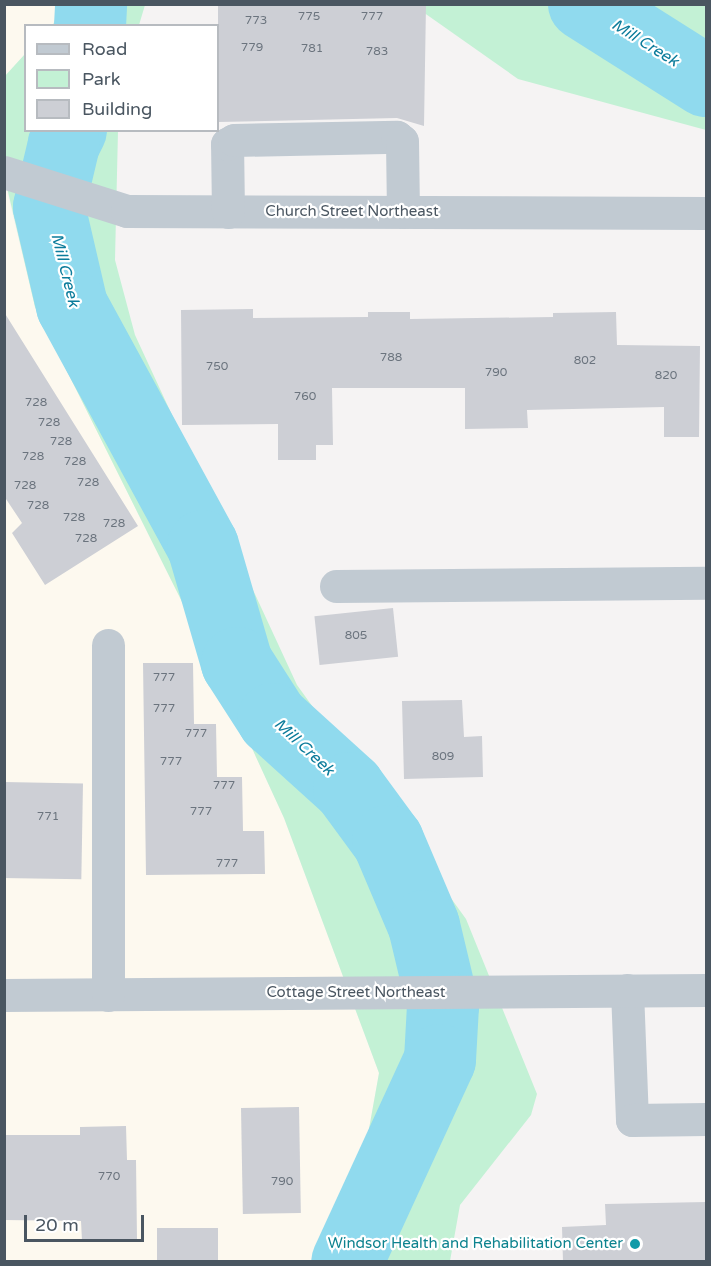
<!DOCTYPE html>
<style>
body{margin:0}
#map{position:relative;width:711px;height:1266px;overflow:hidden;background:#f5f3f3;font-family:"Varela Round",sans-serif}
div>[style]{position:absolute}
.commercial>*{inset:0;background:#fdf9ef}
.green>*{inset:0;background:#c3f1d5}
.river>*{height:72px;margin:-36px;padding:0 36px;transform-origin:36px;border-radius:36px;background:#90daee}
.building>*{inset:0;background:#cdcfd5;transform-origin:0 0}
.minor>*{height:33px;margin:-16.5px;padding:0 16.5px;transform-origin:16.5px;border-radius:16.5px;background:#c1cad2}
.dots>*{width:16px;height:16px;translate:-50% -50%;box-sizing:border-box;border:3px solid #fff;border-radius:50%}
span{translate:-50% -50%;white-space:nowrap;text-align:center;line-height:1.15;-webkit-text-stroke:4.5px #fff;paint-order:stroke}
.number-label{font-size:12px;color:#6b747e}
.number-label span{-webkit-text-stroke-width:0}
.street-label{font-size:15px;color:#4a5661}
.culture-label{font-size:15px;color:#0d838f}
.right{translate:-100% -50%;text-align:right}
.water-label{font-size:16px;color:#0c7c9b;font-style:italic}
.frame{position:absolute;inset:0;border:6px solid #4a5661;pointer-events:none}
.legend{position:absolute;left:24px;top:24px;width:195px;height:108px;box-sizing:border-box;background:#fff;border:2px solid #b7bbc0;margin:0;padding:8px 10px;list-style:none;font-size:18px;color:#4a5661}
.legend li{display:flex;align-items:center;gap:12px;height:30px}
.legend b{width:30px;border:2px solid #b7bbc0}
.scale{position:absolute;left:24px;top:1215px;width:120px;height:27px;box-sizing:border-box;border:3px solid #4a5661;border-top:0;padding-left:8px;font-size:18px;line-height:21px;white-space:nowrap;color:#4a5661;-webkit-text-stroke:4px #fff;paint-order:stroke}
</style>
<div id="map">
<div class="commercial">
<div style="clip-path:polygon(5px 5px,61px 5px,53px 25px,26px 26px,25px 54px,5px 77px)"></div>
<div style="clip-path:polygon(4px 179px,35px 307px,216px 670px,284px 818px,379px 1073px,367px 1140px,326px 1261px,5px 1261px)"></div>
</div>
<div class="green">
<div style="clip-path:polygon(61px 4px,145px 4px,145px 5px,139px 25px,53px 25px)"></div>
<div style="clip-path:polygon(413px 5px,706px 5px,706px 130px,518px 79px)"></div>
<div style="clip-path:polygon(25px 54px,26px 130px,118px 131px,115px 260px,135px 335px,297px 685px,466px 919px,537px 1094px,531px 1115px,460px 1205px,450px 1261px,326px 1261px,367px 1140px,379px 1073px,284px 818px,216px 670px,35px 307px,5px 179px,4px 77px)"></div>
</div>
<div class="river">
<div style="left:584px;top:4px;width:144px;rotate:32.3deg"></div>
<div style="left:90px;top:26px;width:22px;rotate:-87deg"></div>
<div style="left:71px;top:130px;width:16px;rotate:117deg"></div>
<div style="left:64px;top:144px;width:65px;rotate:103.4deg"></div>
<div style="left:49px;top:207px;width:102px;rotate:76.9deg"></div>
<div style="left:72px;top:306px;width:273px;rotate:61.4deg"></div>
<div style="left:203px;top:546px;width:122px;rotate:73.8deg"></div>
<div style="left:237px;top:663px;width:67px;rotate:57.3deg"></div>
<div style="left:273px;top:719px;width:103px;rotate:42.2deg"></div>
<div style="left:349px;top:788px;width:66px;rotate:53.7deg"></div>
<div style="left:388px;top:841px;width:92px;rotate:67deg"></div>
<div style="left:424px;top:926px;width:82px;rotate:76.6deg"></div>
<div style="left:443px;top:1006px;width:54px;rotate:93.2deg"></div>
<div style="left:440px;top:1060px;width:222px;rotate:114.7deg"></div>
</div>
<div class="building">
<div style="clip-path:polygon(218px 4px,426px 4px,424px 126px,397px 118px,218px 122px)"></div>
<div style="clip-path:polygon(253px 309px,253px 318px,368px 317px,368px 312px,410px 312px,410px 319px,553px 317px,553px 313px,616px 312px,617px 345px,700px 346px,699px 437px,664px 437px,664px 407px,527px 410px,528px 428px,465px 429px,465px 388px,332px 388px,333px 445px,316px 445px,316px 460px,278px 460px,278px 424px,182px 425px,181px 310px)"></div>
<div style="clip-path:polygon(4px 312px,138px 526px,45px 585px,12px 533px,22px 523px,4px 496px)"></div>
<div style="left:393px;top:608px;width:49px;height:79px;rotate:84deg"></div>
<div style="clip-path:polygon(143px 663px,193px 663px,194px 724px,216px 724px,217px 777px,242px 777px,243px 831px,264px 831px,265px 874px,146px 875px)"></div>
<div style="clip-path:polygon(462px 700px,464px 737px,482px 736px,483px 777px,404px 779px,402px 701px)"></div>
<div style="left:4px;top:782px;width:79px;height:96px;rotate:1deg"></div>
<div style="left:299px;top:1107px;width:106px;height:58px;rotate:89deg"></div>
<div style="clip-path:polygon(126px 1126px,127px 1160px,136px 1160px,137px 1239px,82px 1241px,81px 1221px,4px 1220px,4px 1135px,80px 1135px,80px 1127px)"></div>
<div style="clip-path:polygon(706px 1202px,706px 1262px,563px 1262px,562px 1227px,606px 1225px,605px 1204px)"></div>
<div style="left:157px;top:1228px;width:61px;height:34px"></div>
</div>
<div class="minor">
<div style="left:4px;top:172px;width:129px;rotate:17.6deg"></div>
<div style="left:127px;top:211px;width:579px;rotate:0.2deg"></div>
<div style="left:228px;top:212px;width:68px;rotate:-90.8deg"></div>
<div style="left:227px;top:144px;width:8px;rotate:-30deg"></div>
<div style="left:234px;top:140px;width:163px;rotate:-1.1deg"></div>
<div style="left:397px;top:137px;width:6px;rotate:39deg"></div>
<div style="left:402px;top:141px;width:71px;rotate:89.2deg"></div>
<div style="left:336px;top:586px;width:370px;rotate:-0.5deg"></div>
<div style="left:627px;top:990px;width:130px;rotate:87.8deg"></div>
<div style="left:632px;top:1120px;width:74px;rotate:-0.8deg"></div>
<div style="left:4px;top:995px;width:702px;rotate:-0.41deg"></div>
<div style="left:108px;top:995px;width:350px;rotate:-90deg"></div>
</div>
<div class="dots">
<div style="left:635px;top:1244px;background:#0f9aa8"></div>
</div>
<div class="number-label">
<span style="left:309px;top:17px">775</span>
<span style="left:372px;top:17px">777</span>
<span style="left:256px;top:21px">773</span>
<span style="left:252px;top:48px">779</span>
<span style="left:312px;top:49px">781</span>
<span style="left:377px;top:52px">783</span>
<span style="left:391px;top:358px">788</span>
<span style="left:585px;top:361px">802</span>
<span style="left:217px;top:367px">750</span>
<span style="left:496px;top:373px">790</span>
<span style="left:666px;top:376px">820</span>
<span style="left:305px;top:397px">760</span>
<span style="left:36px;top:403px">728</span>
<span style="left:49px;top:423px">728</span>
<span style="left:61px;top:442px">728</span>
<span style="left:33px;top:457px">728</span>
<span style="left:75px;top:462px">728</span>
<span style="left:88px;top:483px">728</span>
<span style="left:25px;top:486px">728</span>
<span style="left:38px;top:506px">728</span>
<span style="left:74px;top:518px">728</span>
<span style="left:114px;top:524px">728</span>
<span style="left:86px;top:539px">728</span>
<span style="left:356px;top:636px">805</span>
<span style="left:164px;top:678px">777</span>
<span style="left:164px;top:709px">777</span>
<span style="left:196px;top:734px">777</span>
<span style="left:443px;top:757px">809</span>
<span style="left:171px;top:762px">777</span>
<span style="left:224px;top:786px">777</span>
<span style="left:201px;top:812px">777</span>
<span style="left:48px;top:817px">771</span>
<span style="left:227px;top:864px">777</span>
<span style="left:109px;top:1177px">770</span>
<span style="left:282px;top:1182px">790</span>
</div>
<div class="street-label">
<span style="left:352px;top:212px">Church Street Northeast</span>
<span style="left:356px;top:993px">Cottage Street Northeast</span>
</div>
<div class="culture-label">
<span class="right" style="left:623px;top:1244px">Windsor Health and Rehabilitation Center</span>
</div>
<div class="water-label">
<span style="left:645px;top:43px;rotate:32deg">Mill Creek</span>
<span style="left:65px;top:270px;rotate:76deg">Mill Creek</span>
<span style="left:304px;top:747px;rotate:43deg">Mill Creek</span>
</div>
<div class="frame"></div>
<ul class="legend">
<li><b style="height:8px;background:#c1cad2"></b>Road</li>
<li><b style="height:16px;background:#c3f1d5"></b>Park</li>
<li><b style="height:16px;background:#cdcfd5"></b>Building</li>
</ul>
<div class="scale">20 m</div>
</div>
